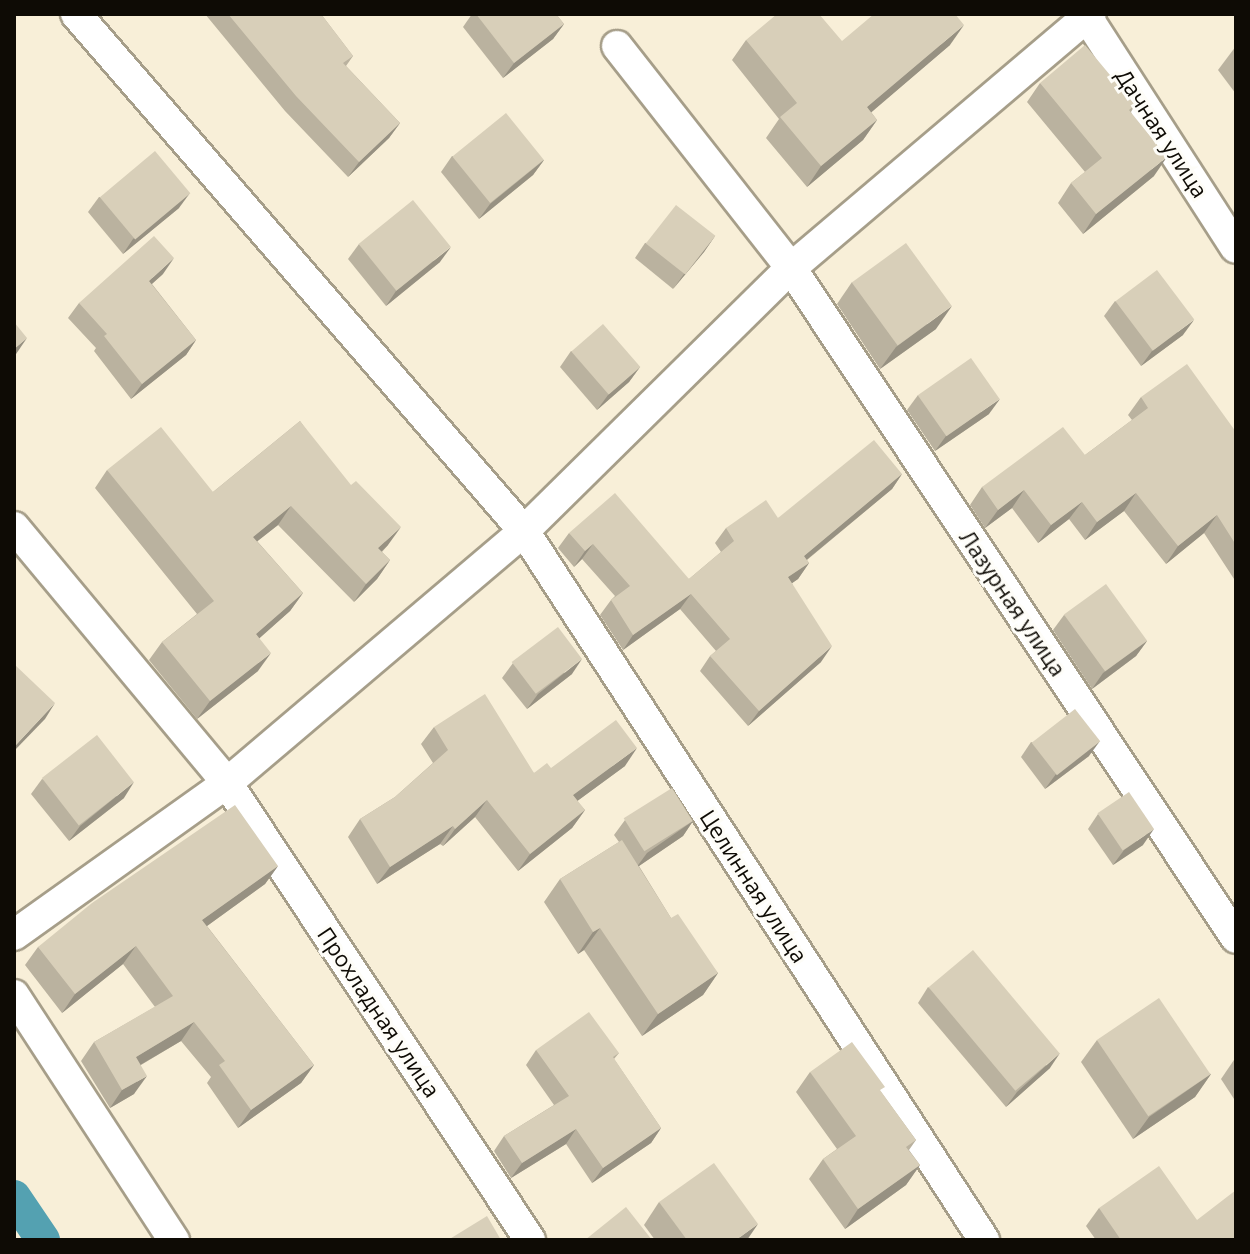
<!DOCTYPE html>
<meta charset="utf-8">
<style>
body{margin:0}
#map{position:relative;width:1250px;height:1254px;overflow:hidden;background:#f8efd8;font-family:"Open Sans",sans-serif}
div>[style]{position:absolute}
.canal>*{height:34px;margin:-17px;padding:0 17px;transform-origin:17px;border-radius:17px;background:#54a1b1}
.roads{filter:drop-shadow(2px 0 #a69e89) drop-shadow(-2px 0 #a69e89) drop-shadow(0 2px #a69e89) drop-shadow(0 -2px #a69e89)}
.minor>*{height:30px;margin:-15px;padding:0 15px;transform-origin:15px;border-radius:15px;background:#fff}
.wall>*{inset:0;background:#bab29f}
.shaded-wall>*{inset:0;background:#979182}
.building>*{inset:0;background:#d8cfb9;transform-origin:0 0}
span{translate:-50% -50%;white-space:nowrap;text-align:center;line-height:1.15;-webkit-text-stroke:6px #fefdf8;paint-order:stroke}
.street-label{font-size:22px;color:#0e0b05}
.frame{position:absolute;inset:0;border:16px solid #0e0b05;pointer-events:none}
</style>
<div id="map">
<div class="canal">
<div style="left:14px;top:1197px;width:52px;rotate:56deg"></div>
</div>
<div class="roads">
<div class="minor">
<div style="left:76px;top:14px;width:684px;rotate:49.09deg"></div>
<div style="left:524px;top:531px;width:845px;rotate:57.02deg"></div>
<div style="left:1085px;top:14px;width:278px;rotate:57.2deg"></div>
<div style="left:617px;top:46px;width:282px;rotate:51.9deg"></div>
<div style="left:791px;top:268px;width:804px;rotate:56.41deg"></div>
<div style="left:14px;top:527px;width:333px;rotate:50.2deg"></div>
<div style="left:227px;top:783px;width:548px;rotate:56.45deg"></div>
<div style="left:14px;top:935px;width:262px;rotate:-35.5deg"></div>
<div style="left:227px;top:783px;width:390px;rotate:-40.3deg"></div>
<div style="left:524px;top:531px;width:375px;rotate:-44.6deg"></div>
<div style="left:791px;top:268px;width:393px;rotate:-40.3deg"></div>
<div style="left:14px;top:995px;width:293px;rotate:56.9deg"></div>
</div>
</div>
<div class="wall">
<div style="clip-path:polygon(205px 14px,321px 14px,353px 56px,346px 66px,400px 123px,389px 138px,348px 177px,285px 111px)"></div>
<div style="clip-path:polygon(472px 14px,556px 14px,564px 24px,553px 39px,503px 78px,463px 27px)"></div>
<div style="clip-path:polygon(746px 40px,842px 41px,950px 45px,871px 112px,877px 120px,863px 140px,807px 187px,766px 138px,779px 119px,732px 60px)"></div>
<div style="clip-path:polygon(1236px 46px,1236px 94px,1218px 70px)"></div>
<div style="clip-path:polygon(1040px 83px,1135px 105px,1131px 112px,1154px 176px,1083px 234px,1058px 203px,1071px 183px,1085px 172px,1027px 102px)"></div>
<div style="clip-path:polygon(452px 156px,544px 160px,533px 175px,479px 219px,441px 172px)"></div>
<div style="clip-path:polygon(99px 197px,179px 208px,123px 254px,88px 212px)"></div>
<div style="clip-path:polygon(715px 236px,704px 252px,673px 289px,635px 258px,645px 243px)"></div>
<div style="clip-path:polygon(359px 244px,440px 262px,386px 306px,348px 259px)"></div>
<div style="clip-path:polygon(163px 274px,152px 284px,196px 340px,186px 355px,131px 399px,94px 351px,96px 348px,68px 318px,79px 303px)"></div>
<div style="clip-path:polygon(852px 282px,936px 329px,880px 369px,837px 304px)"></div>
<div style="clip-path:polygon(1115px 301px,1183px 335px,1141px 366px,1104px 316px)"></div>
<div style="clip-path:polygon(571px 351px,640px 367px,629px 382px,597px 410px,560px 367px)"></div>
<div style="clip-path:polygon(918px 395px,989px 414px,935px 451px,907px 410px)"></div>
<div style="clip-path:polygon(1141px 397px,1236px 432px,1236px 582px,1204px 533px,1166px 564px,1124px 511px,1085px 540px,1069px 519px,1038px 543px,1012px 508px,985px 528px,970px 505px,982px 487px,1085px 455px,1132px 420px,1128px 415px)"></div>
<div style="clip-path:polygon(300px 421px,388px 545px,382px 552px,390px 560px,377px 579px,354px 602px,278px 525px,257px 541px,303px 593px,290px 611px,259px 638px,258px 671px,197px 719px,149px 660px,162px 642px,197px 614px,95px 488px,107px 470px,213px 492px)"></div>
<div style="clip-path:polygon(902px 474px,892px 489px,807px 560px,809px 563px,798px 579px,792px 583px,821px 662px,748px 726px,700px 671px,710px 656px,716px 651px,680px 609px,623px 650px,600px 615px,611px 600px,615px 596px,582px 559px,574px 567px,558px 548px,569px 533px,689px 579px,721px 552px,715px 543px,726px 528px,778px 518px)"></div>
<div style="clip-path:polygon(1064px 615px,1147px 641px,1136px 656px,1092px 689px,1053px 630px)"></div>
<div style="clip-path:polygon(513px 663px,572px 674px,527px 709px,502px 678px)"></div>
<div style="clip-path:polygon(434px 727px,534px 773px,551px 768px,625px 766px,577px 801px,585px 810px,572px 828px,518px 871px,475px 817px,443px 846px,440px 844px,377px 884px,348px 837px,360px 819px,395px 797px,433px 763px,421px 744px)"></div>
<div style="clip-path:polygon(1031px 742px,1089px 756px,1045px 789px,1021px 757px)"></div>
<div style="clip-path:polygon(42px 779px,124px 798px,69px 841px,31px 794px)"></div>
<div style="clip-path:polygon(1098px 814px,1143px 845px,1113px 865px,1088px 829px)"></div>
<div style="clip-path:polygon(625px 820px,693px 821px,683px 836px,639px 866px,671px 918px,718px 973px,703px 995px,642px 1036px,584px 950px,578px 954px,544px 902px,560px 879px,619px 842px,614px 835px)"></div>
<div style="clip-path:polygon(278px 866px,265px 884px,207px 926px,314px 1065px,301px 1083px,238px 1128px,207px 1083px,211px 1077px,181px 1041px,141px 1065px,134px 1094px,110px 1108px,81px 1061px,94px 1042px,155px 1007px,123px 964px,62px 1013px,25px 965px,38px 947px)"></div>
<div style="clip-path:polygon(928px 987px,1050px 1068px,1006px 1107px,918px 1003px)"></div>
<div style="clip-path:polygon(1097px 1040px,1211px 1074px,1195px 1097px,1133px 1139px,1081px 1062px)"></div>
<div style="clip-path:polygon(536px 1050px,619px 1053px,614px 1059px,661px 1128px,651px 1143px,592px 1183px,566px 1144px,511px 1178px,494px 1151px,504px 1136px,554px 1105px,526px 1065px)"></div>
<div style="clip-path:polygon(1236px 1057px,1236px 1102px,1221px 1079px)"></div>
<div style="clip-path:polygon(810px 1072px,881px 1092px,916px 1140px,909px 1150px,920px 1165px,906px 1185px,845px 1229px,809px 1179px,823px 1159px,837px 1149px,796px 1092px)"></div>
<div style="clip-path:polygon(659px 1202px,747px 1240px,655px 1240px,644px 1225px)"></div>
<div style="clip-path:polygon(1099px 1208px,1197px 1220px,1236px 1240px,1096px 1240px,1086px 1226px)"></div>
</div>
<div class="shaded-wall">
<div style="clip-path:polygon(564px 24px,553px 39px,503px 78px,514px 63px)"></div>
<div style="clip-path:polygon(964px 25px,950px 45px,853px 128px,867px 107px)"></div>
<div style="clip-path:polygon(877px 120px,863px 140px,807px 187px,821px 166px)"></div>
<div style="clip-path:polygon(400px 123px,389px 138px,348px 177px,359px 162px)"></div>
<div style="clip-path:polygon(1167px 157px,1154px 176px,1083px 234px,1096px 214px)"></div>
<div style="clip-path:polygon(544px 160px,533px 175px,479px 219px,490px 204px)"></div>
<div style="clip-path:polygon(190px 193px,179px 208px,123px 254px,133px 239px)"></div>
<div style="clip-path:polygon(715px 236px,704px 252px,673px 289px,684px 274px)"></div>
<div style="clip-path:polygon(451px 247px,440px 262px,386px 306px,396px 291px)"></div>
<div style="clip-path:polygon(174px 258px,163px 274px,138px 296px,149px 281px)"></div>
<div style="clip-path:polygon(952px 306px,936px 329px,880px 369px,896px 347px)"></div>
<div style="clip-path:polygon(1194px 320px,1183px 335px,1141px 366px,1152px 351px)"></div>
<div style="clip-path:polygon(27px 338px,14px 357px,14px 349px)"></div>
<div style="clip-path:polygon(196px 340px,186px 355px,131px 399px,142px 384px)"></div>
<div style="clip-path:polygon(640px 367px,629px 382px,597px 410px,608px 395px)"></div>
<div style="clip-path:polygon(1000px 399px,989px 414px,935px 451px,946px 436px)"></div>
<div style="clip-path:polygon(902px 474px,892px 489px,793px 571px,804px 556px)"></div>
<div style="clip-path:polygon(1024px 490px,1012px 508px,985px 528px,998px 510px)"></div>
<div style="clip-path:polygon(1136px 493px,1124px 511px,1085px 540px,1097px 522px)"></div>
<div style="clip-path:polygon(1082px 502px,1069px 519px,1038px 543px,1051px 525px)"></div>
<div style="clip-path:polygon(291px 506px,278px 525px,240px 555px,253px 537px)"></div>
<div style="clip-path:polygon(1217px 515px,1204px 533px,1166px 564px,1178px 546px)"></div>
<div style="clip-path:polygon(401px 527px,388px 545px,366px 567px,378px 548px)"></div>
<div style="clip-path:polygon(593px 544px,582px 559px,574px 567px,585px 551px)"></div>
<div style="clip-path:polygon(390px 560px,377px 579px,354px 602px,366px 584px)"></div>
<div style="clip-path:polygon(809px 563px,798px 579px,778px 593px,788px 577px)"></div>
<div style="clip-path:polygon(303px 593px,290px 611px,243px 653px,256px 634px)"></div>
<div style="clip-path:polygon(691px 594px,680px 609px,623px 650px,633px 635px)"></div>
<div style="clip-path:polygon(1147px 641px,1136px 656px,1092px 689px,1103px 673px)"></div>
<div style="clip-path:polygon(832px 646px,821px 662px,748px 726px,759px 711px)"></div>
<div style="clip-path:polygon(271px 653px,258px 671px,197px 719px,210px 701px)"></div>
<div style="clip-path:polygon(582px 659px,572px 674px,527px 709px,538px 694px)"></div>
<div style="clip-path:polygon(55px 703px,45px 719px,14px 751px,14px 747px)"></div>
<div style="clip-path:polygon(1100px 741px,1089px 756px,1045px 789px,1056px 774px)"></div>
<div style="clip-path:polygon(637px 748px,625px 766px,561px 813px,573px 795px)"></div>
<div style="clip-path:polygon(134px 782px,124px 798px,69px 841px,80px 826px)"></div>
<div style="clip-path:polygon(487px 800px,475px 817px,443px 846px,455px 829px)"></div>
<div style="clip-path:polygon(585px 810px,572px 828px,518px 871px,530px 854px)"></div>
<div style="clip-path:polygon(693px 821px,683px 836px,636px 868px,647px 853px)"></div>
<div style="clip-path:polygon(453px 826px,440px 844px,377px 884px,390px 867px)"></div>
<div style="clip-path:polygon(1154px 829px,1143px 845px,1113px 865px,1124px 850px)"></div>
<div style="clip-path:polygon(278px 866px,265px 884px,189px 939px,202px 920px)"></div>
<div style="clip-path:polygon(600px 928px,584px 950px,578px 954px,593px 932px)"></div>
<div style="clip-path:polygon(136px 946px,123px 964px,62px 1013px,75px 994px)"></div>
<div style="clip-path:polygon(718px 973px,703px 995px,642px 1036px,658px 1014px)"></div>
<div style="clip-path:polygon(194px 1022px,181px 1041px,123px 1075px,136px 1057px)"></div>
<div style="clip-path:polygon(1060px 1053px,1050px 1068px,1006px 1107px,1017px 1092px)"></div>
<div style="clip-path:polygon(314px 1065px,301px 1083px,238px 1128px,251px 1110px)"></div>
<div style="clip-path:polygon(1211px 1074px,1195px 1097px,1133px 1139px,1149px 1117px)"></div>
<div style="clip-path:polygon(147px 1076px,134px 1094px,110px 1108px,122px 1090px)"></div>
<div style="clip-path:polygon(661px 1128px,651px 1143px,592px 1183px,603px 1168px)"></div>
<div style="clip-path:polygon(576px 1129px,566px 1144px,511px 1178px,522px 1163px)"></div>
<div style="clip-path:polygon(920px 1165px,906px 1185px,845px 1229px,858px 1209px)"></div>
<div style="clip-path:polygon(758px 1224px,747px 1240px,736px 1240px)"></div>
</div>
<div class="building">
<div style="clip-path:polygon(228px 14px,321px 14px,353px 56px,343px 63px,400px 123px,359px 162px,296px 96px)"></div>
<div style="clip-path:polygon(476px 14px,556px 14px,564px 24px,514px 63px)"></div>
<div style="clip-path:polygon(777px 14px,819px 14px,842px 41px,874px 14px,955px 14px,964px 25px,867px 107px,877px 120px,821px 166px,780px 117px,797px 103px,746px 40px)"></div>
<div style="clip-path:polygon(1085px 45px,1135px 105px,1129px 110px,1167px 157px,1096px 214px,1071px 183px,1102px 158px,1040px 83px)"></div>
<div style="left:506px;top:113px;width:60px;height:69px;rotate:51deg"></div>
<div style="left:155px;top:151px;width:55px;height:72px;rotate:50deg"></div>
<div style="left:413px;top:200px;width:60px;height:70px;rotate:51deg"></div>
<div style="left:676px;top:205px;width:50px;height:49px;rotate:38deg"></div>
<div style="clip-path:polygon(154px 236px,174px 258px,149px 281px,196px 340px,142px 384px,104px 336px,107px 334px,79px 303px)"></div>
<div style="left:906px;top:243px;width:78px;height:67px;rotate:54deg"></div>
<div style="left:1157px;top:270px;width:62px;height:52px;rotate:53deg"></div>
<div style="clip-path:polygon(14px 322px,27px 338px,14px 349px)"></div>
<div style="left:603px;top:324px;width:57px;height:42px;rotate:49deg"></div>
<div style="left:971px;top:358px;width:50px;height:65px;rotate:55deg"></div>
<div style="clip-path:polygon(1187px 364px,1236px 432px,1236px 545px,1217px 515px,1178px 546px,1136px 493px,1097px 522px,1082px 502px,1051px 525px,1024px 490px,998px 510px,982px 487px,1063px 427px,1085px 455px,1148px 408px,1141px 397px)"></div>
<div style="clip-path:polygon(300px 421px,351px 485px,356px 481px,401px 527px,378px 548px,390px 560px,366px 584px,291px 506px,253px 537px,303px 593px,256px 634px,271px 653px,210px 701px,162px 642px,214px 601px,107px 470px,161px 427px,213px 492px)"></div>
<div style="clip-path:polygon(874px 440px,902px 474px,804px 556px,809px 563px,788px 577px,832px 646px,759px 711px,710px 656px,730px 639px,691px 594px,633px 635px,611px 600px,630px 586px,593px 544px,585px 551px,569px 533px,615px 493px,689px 579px,734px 541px,726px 528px,766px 500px,778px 518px)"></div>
<div style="left:1106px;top:584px;width:70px;height:52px;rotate:54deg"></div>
<div style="left:558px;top:627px;width:40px;height:58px;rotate:53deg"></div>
<div style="clip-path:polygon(14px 664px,55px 703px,14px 747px)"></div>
<div style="clip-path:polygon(485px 694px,534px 773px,547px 763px,551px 768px,616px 720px,637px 748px,573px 795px,585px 810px,530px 854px,487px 800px,455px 829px,453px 826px,390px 867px,360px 819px,395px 797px,448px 750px,434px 727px)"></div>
<div style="left:1075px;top:709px;width:41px;height:55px;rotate:52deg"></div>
<div style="left:97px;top:735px;width:60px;height:70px;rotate:52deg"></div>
<div style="left:672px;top:788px;width:39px;height:57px;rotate:58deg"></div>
<div style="left:1129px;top:792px;width:45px;height:38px;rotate:56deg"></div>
<div style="clip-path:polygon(235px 805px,278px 866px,202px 920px,314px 1065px,251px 1110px,219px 1065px,225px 1061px,194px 1022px,136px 1057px,147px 1076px,122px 1090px,94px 1042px,173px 996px,136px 946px,75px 994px,38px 947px,92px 903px)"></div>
<div style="clip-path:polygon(622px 840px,671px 918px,678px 914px,718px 973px,658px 1014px,600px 928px,593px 932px,560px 879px)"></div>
<div style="left:973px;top:950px;width:135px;height:58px;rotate:50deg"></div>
<div style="left:1159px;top:998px;width:92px;height:75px;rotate:56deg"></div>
<div style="clip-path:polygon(589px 1012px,619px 1053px,613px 1057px,661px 1128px,603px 1168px,576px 1129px,522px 1163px,504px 1136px,569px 1096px,536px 1050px)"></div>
<div style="clip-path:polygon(852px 1042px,885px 1087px,880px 1090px,916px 1140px,906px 1147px,920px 1165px,858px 1209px,823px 1159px,856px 1136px,810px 1072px)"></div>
<div style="clip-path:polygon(714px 1163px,758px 1224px,736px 1240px,687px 1240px,659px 1202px)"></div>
<div style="clip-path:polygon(1159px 1166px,1197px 1220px,1236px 1190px,1236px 1240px,1121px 1240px,1099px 1208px)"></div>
<div style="clip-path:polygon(626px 1207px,652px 1240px,585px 1240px)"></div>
<div style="clip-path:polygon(487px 1216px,501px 1240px,448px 1240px)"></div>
</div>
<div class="street-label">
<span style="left:1162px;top:133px;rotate:57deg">Дачная улица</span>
<span style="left:1013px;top:603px;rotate:56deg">Лазурная улица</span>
<span style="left:754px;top:886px;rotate:57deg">Целинная улица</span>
<span style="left:379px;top:1012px;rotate:56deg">Прохладная улица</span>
</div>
<div class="frame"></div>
</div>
